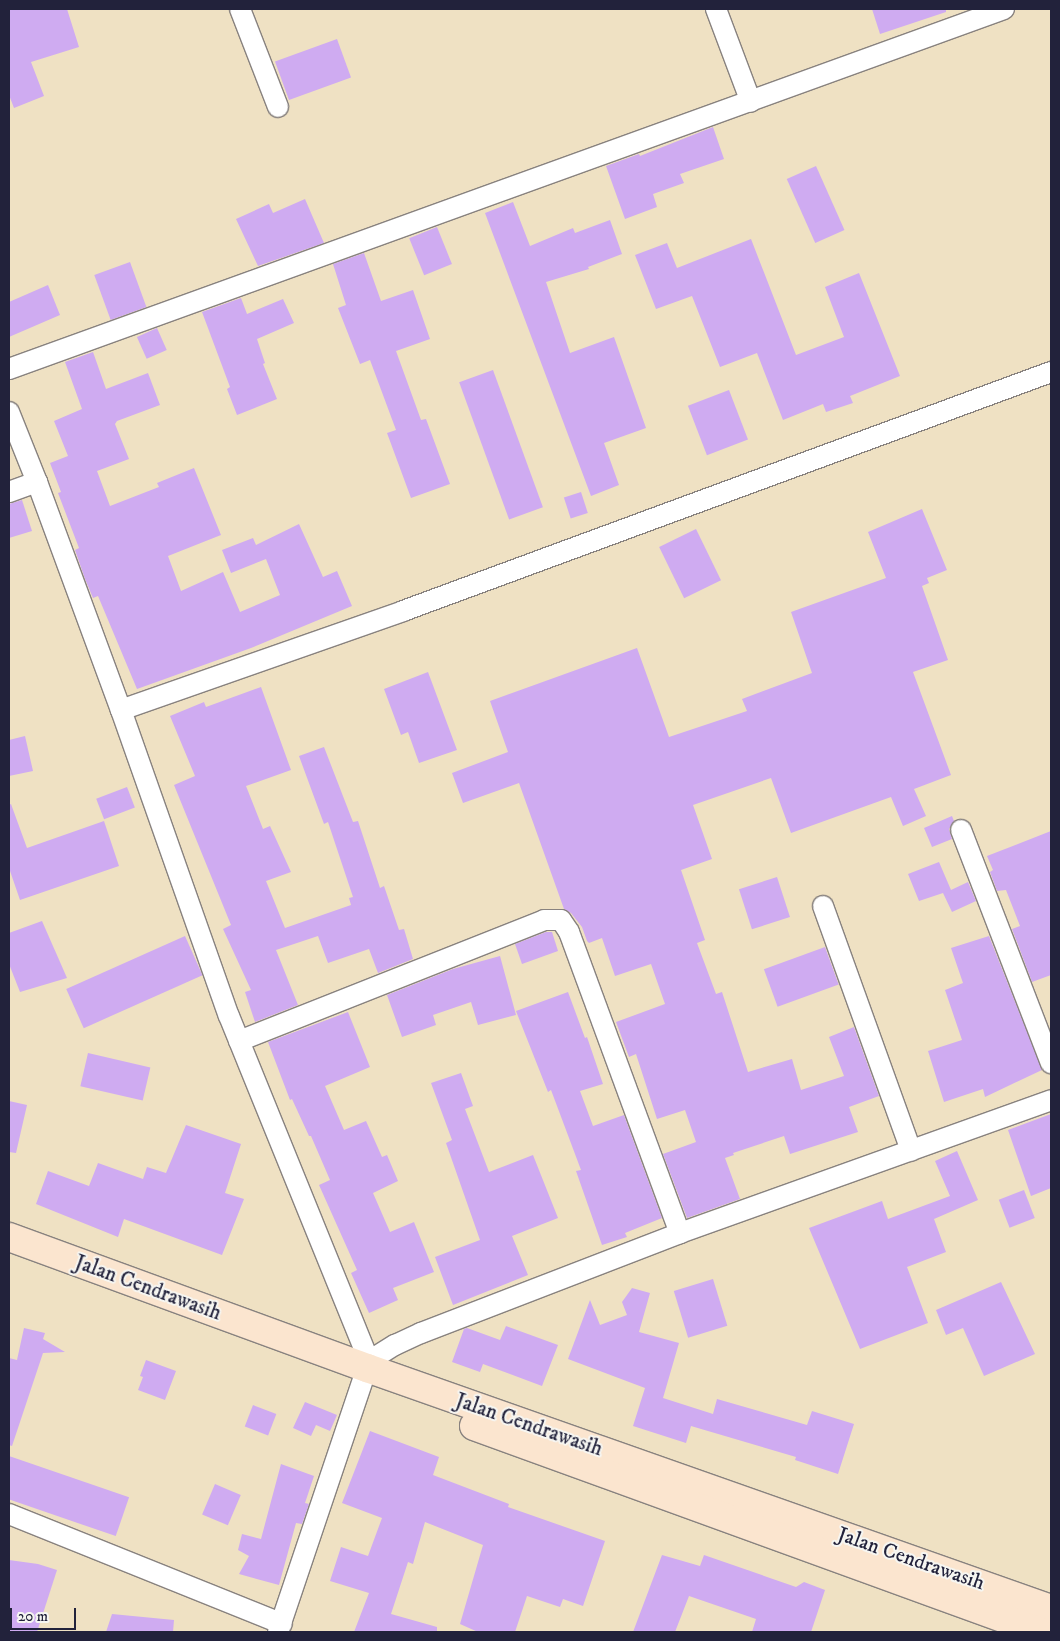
<!DOCTYPE html>
<style>
body{margin:0}
#map{position:relative;width:1060px;height:1641px;overflow:hidden;background:#efe1c3;font-family:"IM FELL DW Pica",serif}
div>[style]{position:absolute}
.building>*{inset:0;background:#cfabf1;transform-origin:0 0}
.roads{filter:drop-shadow(1px 0 #88827f) drop-shadow(-1px 0 #88827f) drop-shadow(0 1px #88827f) drop-shadow(0 -1px #88827f)}
.street>*{height:20px;margin:-10px;padding:0 10px;transform-origin:10px;border-radius:10px;background:#fff}
.secondary>*{height:28px;margin:-14px;padding:0 14px;transform-origin:14px;border-radius:14px;background:#fbe5cf}
span{translate:-50% -50%;white-space:nowrap;text-align:center;line-height:1.15;-webkit-text-stroke:4px #f6f6f2;paint-order:stroke}
.street-label{font-size:21px;color:#22223b}
.frame{position:absolute;inset:0;border:10px solid #22223b;pointer-events:none}
.scale{position:absolute;left:10px;top:1608px;width:66px;height:22px;box-sizing:border-box;border:2px solid #22223b;border-top:0;padding-left:6px;font-size:15px;line-height:18px;white-space:nowrap;color:#22223b;-webkit-text-stroke:4px #f6f6f2;paint-order:stroke}
</style>
<div id="map">
<div class="building">
<div style="clip-path:polygon(9px 9px,67px 9px,79px 47px,31px 62px,44px 96px,14px 108px,9px 95px)"></div>
<div style="clip-path:polygon(872px 9px,946px 9px,946px 12px,880px 34px)"></div>
<div style="left:337px;top:39px;width:41px;height:66px;rotate:70deg"></div>
<div style="clip-path:polygon(713px 127px,724px 159px,680px 174px,684px 183px,653px 194px,657px 207px,625px 219px,606px 166px,639px 154px,640px 156px)"></div>
<div style="left:816px;top:166px;width:70px;height:32px;rotate:66deg"></div>
<div style="clip-path:polygon(305px 199px,324px 243px,258px 266px,236px 219px,269px 204px,273px 213px)"></div>
<div style="clip-path:polygon(513px 202px,530px 246px,573px 228px,575px 233px,610px 220px,622px 254px,588px 267px,589px 269px,546px 282px,570px 353px,614px 337px,646px 428px,604px 443px,619px 485px,591px 496px,485px 213px)"></div>
<div style="left:437px;top:227px;width:40px;height:30px;rotate:68deg"></div>
<div style="clip-path:polygon(751px 239px,796px 355px,844px 337px,825px 287px,859px 273px,900px 376px,850px 396px,853px 403px,826px 412px,823px 404px,783px 420px,757px 353px,720px 367px,692px 296px,656px 309px,635px 255px,667px 243px,677px 268px)"></div>
<div style="clip-path:polygon(364px 253px,381px 301px,413px 290px,430px 339px,396px 351px,421px 420px,426px 419px,450px 484px,411px 498px,387px 433px,396px 430px,370px 360px,360px 364px,338px 308px,346px 305px,333px 264px)"></div>
<div style="left:130px;top:262px;width:48px;height:38px;rotate:70deg"></div>
<div style="clip-path:polygon(48px 285px,60px 315px,9px 337px,9px 302px)"></div>
<div style="clip-path:polygon(241px 298px,247px 314px,283px 299px,294px 323px,257px 339px,265px 363px,263px 364px,277px 399px,237px 415px,227px 389px,230px 387px,202px 312px)"></div>
<div style="left:157px;top:328px;width:24px;height:22px;rotate:66deg"></div>
<div style="clip-path:polygon(93px 352px,106px 389px,148px 373px,160px 405px,117px 421px,115px 424px,129px 459px,97px 471px,110px 506px,159px 487px,157px 483px,194px 468px,221px 535px,168px 556px,181px 591px,223px 572px,240px 612px,280px 595px,266px 559px,231px 573px,222px 550px,253px 538px,256px 545px,299px 524px,323px 577px,337px 571px,352px 606px,251px 648px,137px 689px,98px 596px,93px 598px,85px 579px,75px 550px,79px 548px,58px 493px,61px 492px,50px 463px,68px 456px,54px 421px,82px 409px,65px 362px)"></div>
<div style="left:493px;top:370px;width:146px;height:36px;rotate:70deg"></div>
<div style="left:729px;top:390px;width:53px;height:44px;rotate:69deg"></div>
<div style="left:581px;top:492px;width:22px;height:18px;rotate:72deg"></div>
<div style="clip-path:polygon(22px 500px,32px 531px,9px 538px,9px 504px)"></div>
<div style="clip-path:polygon(922px 509px,947px 570px,927px 578px,929px 583px,922px 586px,948px 660px,913px 672px,951px 775px,914px 789px,926px 816px,903px 826px,891px 797px,791px 833px,771px 778px,693px 805px,712px 859px,681px 870px,705px 940px,697px 943px,716px 994px,722px 992px,748px 1072px,792px 1059px,801px 1090px,844px 1076px,829px 1037px,854px 1027px,879px 1096px,849px 1107px,858px 1132px,790px 1154px,784px 1136px,733px 1153px,734px 1155px,725px 1158px,740px 1199px,687px 1218px,663px 1154px,696px 1142px,685px 1110px,657px 1119px,636px 1054px,629px 1057px,616px 1022px,665px 1004px,651px 964px,615px 976px,602px 938px,589px 943px,587px 941px,582px 927px,571px 913px,564px 909px,519px 783px,463px 803px,452px 773px,508px 752px,490px 701px,637px 648px,669px 737px,747px 711px,742px 699px,812px 673px,791px 612px,886px 578px,868px 532px)"></div>
<div style="left:696px;top:529px;width:57px;height:41px;rotate:64deg"></div>
<div style="clip-path:polygon(428px 672px,457px 750px,419px 763px,408px 732px,401px 735px,384px 689px)"></div>
<div style="clip-path:polygon(261px 687px,291px 770px,246px 786px,263px 829px,270px 826px,291px 872px,266px 881px,285px 928px,351px 905px,349px 898px,353px 897px,328px 822px,324px 824px,299px 756px,324px 747px,353px 822px,358px 821px,380px 888px,384px 886px,399px 930px,404px 929px,413px 959px,378px 973px,369px 949px,328px 963px,318px 936px,276px 950px,298px 1005px,255px 1022px,245px 992px,251px 990px,223px 929px,231px 925px,174px 785px,195px 776px,170px 716px,204px 702px,206px 707px)"></div>
<div style="clip-path:polygon(25px 736px,33px 771px,9px 776px,9px 740px)"></div>
<div style="left:127px;top:787px;width:22px;height:33px;rotate:69deg"></div>
<div style="clip-path:polygon(11px 804px,27px 848px,104px 821px,119px 866px,20px 900px,9px 868px,9px 805px)"></div>
<div style="clip-path:polygon(952px 816px,954px 821px,949px 829px,952px 839px,932px 847px,924px 828px)"></div>
<div style="clip-path:polygon(1051px 831px,1051px 975px,1032px 982px,1012px 929px,1020px 926px,1006px 890px,997px 891px,990px 872px,993px 870px,987px 856px)"></div>
<div style="clip-path:polygon(939px 862px,951px 890px,968px 882px,976px 901px,952px 912px,943px 893px,919px 901px,908px 874px)"></div>
<div style="left:777px;top:877px;width:42px;height:40px;rotate:72deg"></div>
<div style="clip-path:polygon(42px 921px,67px 978px,20px 992px,9px 964px,9px 933px)"></div>
<div style="clip-path:polygon(546px 932px,552px 932px,558px 951px,522px 964px,515px 944px)"></div>
<div style="left:185px;top:936px;width:43px;height:130px;rotate:66deg"></div>
<div style="clip-path:polygon(989px 936px,1042px 1070px,985px 1097px,983px 1089px,944px 1102px,928px 1051px,962px 1040px,945px 990px,963px 983px,951px 948px)"></div>
<div style="left:825px;top:947px;width:40px;height:65px;rotate:70deg"></div>
<div style="clip-path:polygon(500px 956px,516px 1015px,478px 1025px,471px 1002px,433px 1015px,436px 1025px,402px 1037px,387px 995px,453px 969px)"></div>
<div style="clip-path:polygon(568px 992px,585px 1038px,587px 1037px,603px 1084px,580px 1091px,593px 1126px,624px 1115px,662px 1218px,625px 1233px,627px 1237px,602px 1245px,576px 1171px,581px 1170px,551px 1090px,548px 1092px,516px 1011px)"></div>
<div style="clip-path:polygon(348px 1012px,370px 1067px,325px 1086px,344px 1130px,366px 1121px,382px 1157px,387px 1155px,398px 1181px,373px 1193px,390px 1232px,414px 1222px,434px 1272px,393px 1288px,398px 1300px,369px 1313px,351px 1273px,357px 1270px,319px 1185px,330px 1180px,311px 1136px,309px 1136px,292px 1099px,290px 1100px,268px 1042px)"></div>
<div style="left:88px;top:1053px;width:64px;height:34px;rotate:13deg"></div>
<div style="clip-path:polygon(461px 1073px,473px 1106px,465px 1109px,489px 1172px,533px 1155px,558px 1218px,512px 1236px,528px 1275px,453px 1305px,435px 1257px,480px 1240px,446px 1143px,452px 1140px,431px 1083px)"></div>
<div style="clip-path:polygon(9px 1101px,27px 1105px,16px 1153px,9px 1152px)"></div>
<div style="clip-path:polygon(1051px 1114px,1051px 1188px,1031px 1196px,1008px 1130px)"></div>
<div style="clip-path:polygon(186px 1125px,241px 1144px,225px 1193px,244px 1199px,222px 1255px,124px 1219px,118px 1237px,36px 1204px,48px 1171px,89px 1186px,98px 1163px,143px 1179px,147px 1167px,166px 1173px)"></div>
<div style="clip-path:polygon(957px 1151px,978px 1200px,934px 1219px,946px 1252px,907px 1267px,928px 1323px,860px 1349px,809px 1228px,882px 1201px,888px 1219px,950px 1196px,935px 1161px)"></div>
<div style="left:1024px;top:1190px;width:30px;height:27px;rotate:69deg"></div>
<div style="left:713px;top:1279px;width:49px;height:41px;rotate:73deg"></div>
<div style="clip-path:polygon(1001px 1282px,1035px 1354px,984px 1376px,963px 1328px,946px 1335px,936px 1310px)"></div>
<div style="clip-path:polygon(632px 1288px,650px 1293px,639px 1332px,679px 1343px,663px 1398px,713px 1414px,717px 1399px,807px 1425px,812px 1411px,854px 1424px,838px 1474px,795px 1460px,796px 1457px,691px 1426px,686px 1443px,633px 1426px,645px 1388px,568px 1359px,590px 1300px,600px 1325px,627px 1315px,622px 1302px)"></div>
<div style="clip-path:polygon(506px 1326px,558px 1345px,542px 1386px,483px 1364px,480px 1372px,452px 1362px,464px 1329px,467px 1328px,500px 1340px)"></div>
<div style="clip-path:polygon(24px 1328px,45px 1333px,43px 1339px,65px 1352px,43px 1353px,12px 1446px,9px 1445px,9px 1358px,17px 1360px)"></div>
<div style="clip-path:polygon(146px 1360px,176px 1371px,165px 1400px,138px 1390px,143px 1377px,140px 1376px)"></div>
<div style="clip-path:polygon(305px 1402px,337px 1415px,330px 1431px,316px 1425px,311px 1436px,293px 1428px)"></div>
<div style="left:253px;top:1405px;width:25px;height:23px;rotate:21deg"></div>
<div style="clip-path:polygon(370px 1431px,439px 1457px,433px 1475px,509px 1504px,508px 1507px,605px 1541px,583px 1606px,563px 1599px,560px 1607px,527px 1596px,515px 1632px,478px 1632px,460px 1624px,483px 1545px,425px 1522px,413px 1564px,408px 1562px,391px 1614px,437px 1627px,437px 1632px,354px 1632px,369px 1593px,330px 1581px,341px 1547px,368px 1556px,382px 1518px,342px 1503px)"></div>
<div style="left:9px;top:1456px;width:127px;height:41px;rotate:19deg"></div>
<div style="clip-path:polygon(281px 1464px,314px 1476px,305px 1503px,309px 1504px,302px 1524px,296px 1523px,279px 1585px,239px 1574px,249px 1556px,238px 1550px,242px 1534px,261px 1539px)"></div>
<div style="left:215px;top:1484px;width:28px;height:33px;rotate:23deg"></div>
<div style="clip-path:polygon(662px 1555px,700px 1566px,704px 1555px,796px 1587px,804px 1582px,825px 1590px,811px 1632px,752px 1632px,756px 1619px,689px 1596px,675px 1632px,633px 1632px)"></div>
<div style="clip-path:polygon(9px 1560px,38px 1564px,57px 1570px,37px 1632px,9px 1632px)"></div>
<div style="clip-path:polygon(112px 1614px,174px 1620px,173px 1632px,106px 1632px)"></div>
</div>
<div class="roads">
<div class="street">
<div style="left:240px;top:9px;width:105px;rotate:68.8deg"></div>
<div style="left:716px;top:9px;width:99px;rotate:69.4deg"></div>
<div style="left:9px;top:369px;width:1058px;rotate:-19.89deg"></div>
<div style="left:9px;top:412px;width:75px;rotate:68.2deg"></div>
<div style="left:37px;top:482px;width:243px;rotate:69.8deg"></div>
<div style="left:121px;top:710px;width:324px;rotate:70.6deg"></div>
<div style="left:229px;top:1016px;width:372px;rotate:67.9deg"></div>
<div style="left:9px;top:492px;width:30px;rotate:-20deg"></div>
<div style="left:121px;top:710px;width:299px;rotate:-19.3deg"></div>
<div style="left:403px;top:611px;width:691px;rotate:-20.25deg"></div>
<div style="left:961px;top:830px;width:250px;rotate:68.9deg"></div>
<div style="left:823px;top:906px;width:260px;rotate:70.2deg"></div>
<div style="left:239px;top:1041px;width:328px;rotate:-21.6deg"></div>
<div style="left:544px;top:920px;width:17px"></div>
<div style="left:561px;top:920px;width:14px;rotate:56deg"></div>
<div style="left:569px;top:932px;width:321px;rotate:69.8deg"></div>
<div style="left:9px;top:1514px;width:294px;rotate:21.9deg"></div>
<div style="left:278px;top:1632px;width:286px;rotate:-71.4deg"></div>
<div style="left:369px;top:1361px;width:31px;rotate:-32deg"></div>
<div style="left:395px;top:1345px;width:29px;rotate:-25deg"></div>
<div style="left:421px;top:1333px;width:278px;rotate:-21.1deg"></div>
<div style="left:680px;top:1233px;width:394px;rotate:-19.7deg"></div>
</div>
<div class="secondary">
<div style="left:9px;top:1237px;width:381px;rotate:20.1deg"></div>
<div style="left:367px;top:1368px;width:725px;rotate:19.41deg"></div>
<div style="left:474px;top:1426px;width:603px;rotate:19.97deg"></div>
</div>
</div>
<div class="street-label">
<span style="left:148px;top:1288px;rotate:20deg">Jalan Cendrawasih</span>
<span style="left:529px;top:1425px;rotate:19deg">Jalan Cendrawasih</span>
<span style="left:911px;top:1559px;rotate:19deg">Jalan Cendrawasih</span>
</div>
<div class="frame"></div>
<div class="scale">20 m</div>
</div>
